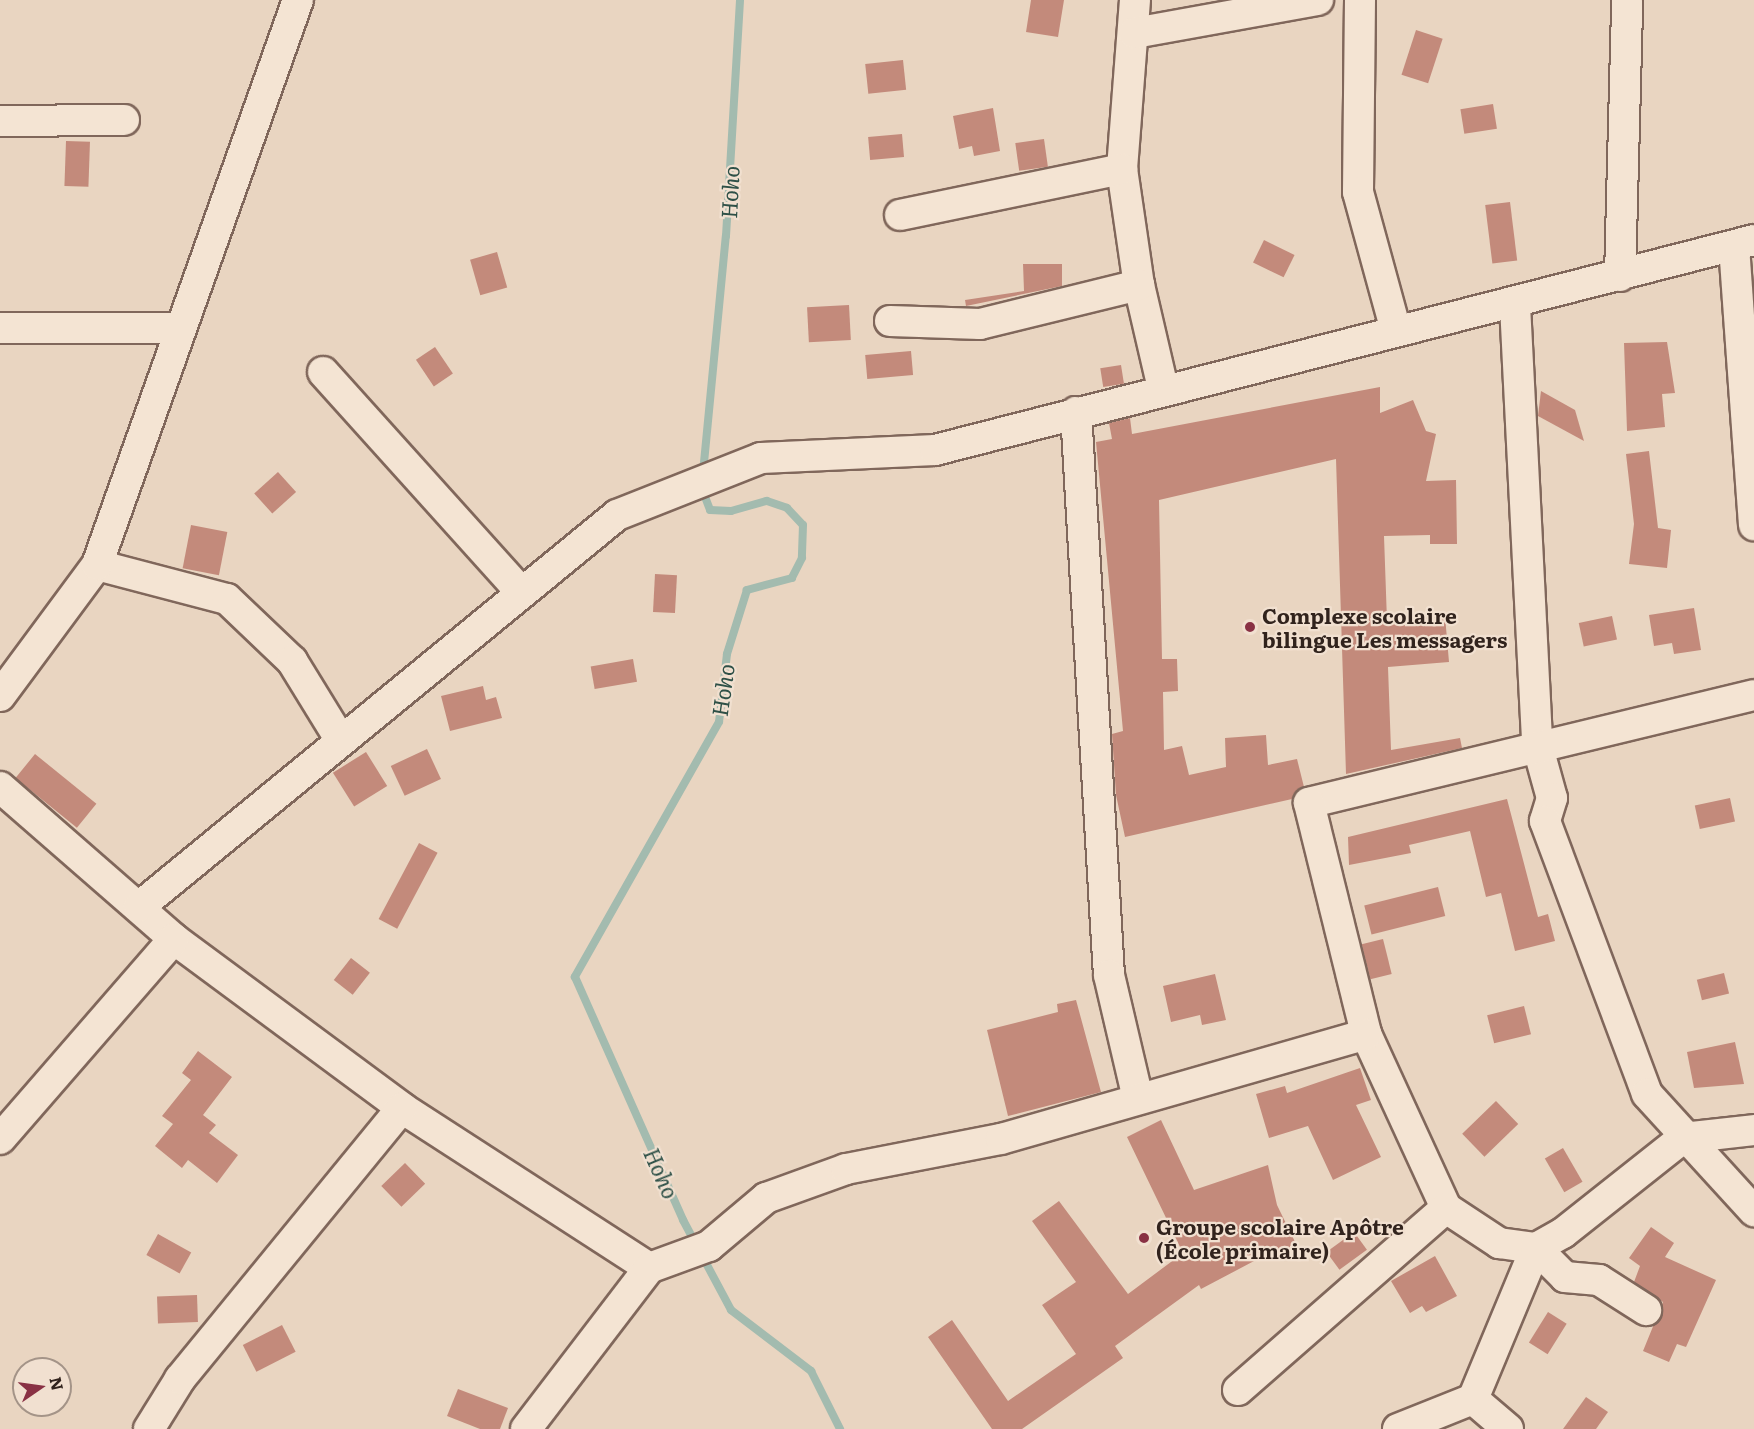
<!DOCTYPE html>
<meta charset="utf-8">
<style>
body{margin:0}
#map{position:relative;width:1754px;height:1429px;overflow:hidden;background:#e9d5c1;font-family:Literata,serif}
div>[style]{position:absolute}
.stream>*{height:8px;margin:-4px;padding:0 4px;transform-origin:4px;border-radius:4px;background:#a3bbaf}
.building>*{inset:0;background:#c38a7b;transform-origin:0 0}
.roads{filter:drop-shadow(2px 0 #80675b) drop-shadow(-2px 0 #80675b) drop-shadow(0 2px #80675b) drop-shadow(0 -2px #80675b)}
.minor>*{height:30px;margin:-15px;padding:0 15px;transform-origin:15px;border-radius:15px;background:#f4e4d3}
.dots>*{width:16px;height:16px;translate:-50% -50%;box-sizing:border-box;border:3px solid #f1e0d0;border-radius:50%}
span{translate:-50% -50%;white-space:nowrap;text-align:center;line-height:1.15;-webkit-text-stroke:4.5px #f1e0d0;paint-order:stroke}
.poi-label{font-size:21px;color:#31231d;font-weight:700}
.left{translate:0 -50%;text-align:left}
.water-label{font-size:22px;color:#2e5047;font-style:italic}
.north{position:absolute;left:12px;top:1357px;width:60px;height:60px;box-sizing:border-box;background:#f1e0d0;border:2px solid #a49488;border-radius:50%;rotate:77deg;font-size:16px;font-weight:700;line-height:24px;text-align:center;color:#31231d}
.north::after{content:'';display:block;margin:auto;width:21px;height:27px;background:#893144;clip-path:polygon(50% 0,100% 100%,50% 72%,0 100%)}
</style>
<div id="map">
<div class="stream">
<div style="left:703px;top:473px;width:238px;rotate:-84.5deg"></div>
<div style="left:726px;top:236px;width:236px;rotate:-86.6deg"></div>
<div style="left:702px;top:489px;width:22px;rotate:69deg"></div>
<div style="left:710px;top:510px;width:21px;rotate:3deg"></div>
<div style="left:731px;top:511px;width:37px;rotate:-16deg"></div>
<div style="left:767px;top:501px;width:21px;rotate:19deg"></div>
<div style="left:787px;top:508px;width:23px;rotate:47deg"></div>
<div style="left:803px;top:525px;width:33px;rotate:92deg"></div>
<div style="left:802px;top:558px;width:22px;rotate:117deg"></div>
<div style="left:792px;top:578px;width:47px;rotate:165.1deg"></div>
<div style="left:747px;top:590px;width:67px;rotate:107.4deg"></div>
<div style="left:727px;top:654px;width:68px;rotate:96.7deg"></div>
<div style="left:719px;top:722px;width:293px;rotate:119.5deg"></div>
<div style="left:575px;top:977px;width:266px;rotate:66deg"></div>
<div style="left:683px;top:1220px;width:102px;rotate:61.9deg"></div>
<div style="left:731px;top:1310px;width:101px;rotate:37.3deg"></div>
<div style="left:811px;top:1371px;width:65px;rotate:63.4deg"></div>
</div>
<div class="building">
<div style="clip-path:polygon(1031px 0,1064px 0,1058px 37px,1026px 32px)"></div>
<div style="left:1416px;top:30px;width:28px;height:47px;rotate:18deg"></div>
<div style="left:903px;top:60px;width:30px;height:38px;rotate:84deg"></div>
<div style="left:1493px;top:104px;width:25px;height:33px;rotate:81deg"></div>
<div style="clip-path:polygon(993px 108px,1000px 151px,974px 156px,972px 146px,959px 149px,953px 116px)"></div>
<div style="left:902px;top:134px;width:23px;height:34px;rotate:85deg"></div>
<div style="left:1044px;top:139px;width:28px;height:29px;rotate:82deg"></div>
<div style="left:66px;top:141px;width:24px;height:45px;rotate:2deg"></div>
<div style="left:1510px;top:202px;width:59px;height:25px;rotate:83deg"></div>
<div style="left:1264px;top:240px;width:34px;height:25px;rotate:26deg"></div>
<div style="left:497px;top:252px;width:37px;height:28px;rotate:74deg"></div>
<div style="clip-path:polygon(1023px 264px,1062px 264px,1062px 286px,966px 306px,965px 300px,1024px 291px)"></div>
<div style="left:849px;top:305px;width:35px;height:42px;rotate:87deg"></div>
<div style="clip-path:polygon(1667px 342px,1675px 393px,1662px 394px,1665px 427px,1627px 431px,1624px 343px)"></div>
<div style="left:435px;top:347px;width:32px;height:23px;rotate:56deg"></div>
<div style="left:911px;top:351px;width:24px;height:46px;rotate:85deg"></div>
<div style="left:1121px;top:365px;width:19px;height:21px;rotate:81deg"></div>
<div style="clip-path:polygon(1380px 387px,1380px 413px,1413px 400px,1426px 431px,1436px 434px,1426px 481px,1456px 480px,1457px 544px,1430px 544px,1430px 535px,1384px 536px,1387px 621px,1445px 616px,1449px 662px,1388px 667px,1391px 750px,1460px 738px,1462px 748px,1346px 774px,1336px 459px,1159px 500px,1162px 659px,1177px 659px,1178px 691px,1163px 692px,1164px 750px,1182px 746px,1189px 775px,1226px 767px,1225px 738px,1266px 735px,1268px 765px,1297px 759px,1304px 787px,1292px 799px,1125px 837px,1116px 795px,1112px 734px,1123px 731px,1096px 442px,1112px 439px,1109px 423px,1130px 418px,1132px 434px)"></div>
<div style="clip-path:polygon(1541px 391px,1575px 410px,1584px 441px,1538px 416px)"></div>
<div style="clip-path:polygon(1649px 451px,1658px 528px,1671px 530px,1667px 568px,1629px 564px,1634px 524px,1626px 454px)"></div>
<div style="left:278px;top:472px;width:27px;height:32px;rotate:48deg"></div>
<div style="left:191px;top:525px;width:37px;height:44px;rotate:11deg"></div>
<div style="left:655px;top:574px;width:22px;height:38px;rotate:3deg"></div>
<div style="clip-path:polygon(1694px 608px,1701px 650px,1674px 654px,1672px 643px,1654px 646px,1649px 615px)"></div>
<div style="left:1612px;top:616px;width:24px;height:34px;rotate:78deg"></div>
<div style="left:633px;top:659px;width:23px;height:43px;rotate:80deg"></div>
<div style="clip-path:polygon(483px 686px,486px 700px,496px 697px,502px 718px,450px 731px,441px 696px)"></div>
<div style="left:427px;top:749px;width:33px;height:40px;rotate:65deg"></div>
<div style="left:366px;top:752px;width:40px;height:39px;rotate:58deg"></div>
<div style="left:35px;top:754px;width:79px;height:31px;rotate:39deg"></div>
<div style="left:1730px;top:798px;width:24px;height:36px;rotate:78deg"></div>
<div style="clip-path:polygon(1507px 799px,1538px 917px,1548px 914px,1555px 941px,1515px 951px,1501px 893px,1486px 897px,1470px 831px,1409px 845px,1411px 853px,1349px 865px,1348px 837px)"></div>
<div style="left:419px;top:843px;width:21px;height:86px;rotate:28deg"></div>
<div style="left:1438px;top:887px;width:30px;height:76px;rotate:76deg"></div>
<div style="left:1383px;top:939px;width:36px;height:22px;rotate:76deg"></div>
<div style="left:351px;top:958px;width:24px;height:28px;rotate:38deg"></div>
<div style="left:1724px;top:973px;width:21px;height:28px;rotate:76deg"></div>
<div style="clip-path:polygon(1215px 974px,1226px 1020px,1202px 1025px,1200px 1015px,1171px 1022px,1163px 986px)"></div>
<div style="clip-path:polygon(1076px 1000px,1101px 1092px,1008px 1116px,987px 1030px,1058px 1012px,1057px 1004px)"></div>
<div style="left:1524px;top:1006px;width:29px;height:38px;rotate:76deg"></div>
<div style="clip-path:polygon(1735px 1042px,1744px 1084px,1694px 1088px,1687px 1052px)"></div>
<div style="clip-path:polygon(198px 1051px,232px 1077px,203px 1115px,216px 1125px,209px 1133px,238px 1155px,217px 1183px,188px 1160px,182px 1168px,155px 1146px,173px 1124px,162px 1116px,191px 1080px,182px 1073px)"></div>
<div style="clip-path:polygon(1360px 1068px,1371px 1100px,1356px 1105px,1381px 1157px,1333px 1180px,1308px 1126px,1269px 1138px,1256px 1094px,1285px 1086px,1287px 1093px)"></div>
<div style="left:1496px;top:1101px;width:32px;height:47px;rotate:46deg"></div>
<div style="clip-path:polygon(1161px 1120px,1194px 1190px,1268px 1165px,1277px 1205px,1298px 1248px,1279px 1258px,1275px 1250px,1201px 1289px,1199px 1285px,1115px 1346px,1123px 1358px,1022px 1429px,992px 1429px,928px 1337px,952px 1320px,1008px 1401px,1076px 1354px,1042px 1305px,1076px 1282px,1032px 1221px,1059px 1201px,1128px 1294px,1183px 1253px,1127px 1137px)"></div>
<div style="left:1563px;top:1148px;width:39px;height:21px;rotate:60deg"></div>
<div style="left:405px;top:1163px;width:29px;height:33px;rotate:46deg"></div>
<div style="clip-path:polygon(1651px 1227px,1674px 1243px,1665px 1257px,1716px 1280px,1686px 1347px,1677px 1344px,1669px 1362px,1643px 1351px,1663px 1302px,1634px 1282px,1640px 1266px,1629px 1258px)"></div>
<div style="left:1354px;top:1232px;width:22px;height:34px;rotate:54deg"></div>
<div style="left:158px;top:1234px;width:38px;height:24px;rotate:29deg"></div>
<div style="clip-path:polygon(1435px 1256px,1457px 1296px,1426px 1312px,1422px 1306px,1410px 1313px,1391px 1281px)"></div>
<div style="left:197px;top:1295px;width:27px;height:40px;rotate:88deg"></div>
<div style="left:1548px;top:1312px;width:22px;height:36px;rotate:32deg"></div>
<div style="left:282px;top:1325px;width:30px;height:44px;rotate:63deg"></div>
<div style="clip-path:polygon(458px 1389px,508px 1408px,500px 1429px,480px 1429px,447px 1416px)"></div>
<div style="clip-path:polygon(1586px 1397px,1608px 1412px,1596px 1429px,1563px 1429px)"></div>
</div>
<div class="roads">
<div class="minor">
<div style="left:1135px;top:0;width:169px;rotate:94.4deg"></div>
<div style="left:1122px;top:169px;width:117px;rotate:81.7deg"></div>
<div style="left:1139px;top:285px;width:106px;rotate:76.9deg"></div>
<div style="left:1360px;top:0;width:192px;rotate:90.6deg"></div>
<div style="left:1358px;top:192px;width:144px;rotate:74.7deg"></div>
<div style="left:1134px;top:33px;width:187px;rotate:-10.2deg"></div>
<div style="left:0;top:121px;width:124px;rotate:-0.5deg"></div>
<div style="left:900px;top:215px;width:227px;rotate:-11.7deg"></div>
<div style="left:1734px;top:246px;width:280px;rotate:85.9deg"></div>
<div style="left:1620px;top:276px;width:276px;rotate:-88.5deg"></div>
<div style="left:1515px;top:305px;width:440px;rotate:87.1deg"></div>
<div style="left:1537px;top:744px;width:56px;rotate:74.5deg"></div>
<div style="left:1552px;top:798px;width:24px;rotate:107deg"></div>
<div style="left:1545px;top:821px;width:291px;rotate:69.5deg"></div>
<div style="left:1647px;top:1094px;width:159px;rotate:47.6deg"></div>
<div style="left:890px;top:321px;width:90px;rotate:1.9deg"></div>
<div style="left:980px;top:324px;width:164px;rotate:-13.8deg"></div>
<div style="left:0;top:328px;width:178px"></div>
<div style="left:323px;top:372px;width:296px;rotate:48deg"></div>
<div style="left:1076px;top:412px;width:564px;rotate:86.65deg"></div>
<div style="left:1109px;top:975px;width:127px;rotate:76.8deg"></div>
<div style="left:97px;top:565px;width:134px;rotate:14.7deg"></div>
<div style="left:227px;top:599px;width:90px;rotate:43.6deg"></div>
<div style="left:292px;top:661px;width:92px;rotate:58.4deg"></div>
<div style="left:1754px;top:695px;width:458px;rotate:166.4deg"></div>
<div style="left:1309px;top:803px;width:238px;rotate:76.1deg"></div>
<div style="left:1366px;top:1034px;width:192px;rotate:65.3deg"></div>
<div style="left:1446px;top:1208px;width:64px;rotate:33.4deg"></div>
<div style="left:1499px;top:1243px;width:37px;rotate:8deg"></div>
<div style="left:1536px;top:1248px;width:31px;rotate:-29deg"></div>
<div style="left:1563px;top:1233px;width:153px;rotate:-38.4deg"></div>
<div style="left:1683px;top:1138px;width:71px;rotate:-6.4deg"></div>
<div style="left:0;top:696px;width:163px;rotate:-53.5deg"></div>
<div style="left:97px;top:565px;width:600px;rotate:-70.42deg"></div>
<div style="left:0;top:787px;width:231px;rotate:41.1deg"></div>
<div style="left:174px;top:939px;width:284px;rotate:36.5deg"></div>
<div style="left:402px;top:1108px;width:294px;rotate:32.9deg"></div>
<div style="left:139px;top:907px;width:618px;rotate:-39.35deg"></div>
<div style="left:617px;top:515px;width:155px;rotate:-21.6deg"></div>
<div style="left:761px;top:458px;width:174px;rotate:-2.6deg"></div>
<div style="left:935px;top:450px;width:845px;rotate:-14.38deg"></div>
<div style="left:0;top:1139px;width:265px;rotate:-49deg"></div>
<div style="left:1238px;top:1390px;width:276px;rotate:-41.2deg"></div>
<div style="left:149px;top:1429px;width:59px;rotate:-58.2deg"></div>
<div style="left:180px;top:1379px;width:350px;rotate:-50.7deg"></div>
<div style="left:526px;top:1429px;width:203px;rotate:-52.6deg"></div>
<div style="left:649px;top:1268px;width:64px;rotate:-20.1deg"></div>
<div style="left:709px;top:1246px;width:75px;rotate:-40.1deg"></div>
<div style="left:766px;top:1198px;width:85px;rotate:-19.9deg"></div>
<div style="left:846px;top:1169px;width:158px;rotate:-11deg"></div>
<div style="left:1001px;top:1139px;width:380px;rotate:-16deg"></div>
<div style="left:1398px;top:1429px;width:81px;rotate:-21.8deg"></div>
<div style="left:1508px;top:1429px;width:46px;rotate:-139.4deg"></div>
<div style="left:1473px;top:1399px;width:164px;rotate:-67.4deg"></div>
<div style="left:1536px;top:1248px;width:41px;rotate:45deg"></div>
<div style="left:1565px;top:1277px;width:34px;rotate:5deg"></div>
<div style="left:1599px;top:1280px;width:56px;rotate:32.6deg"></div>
</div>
</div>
<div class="dots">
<div style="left:1250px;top:627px;background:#893144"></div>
<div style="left:1144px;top:1238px;background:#893144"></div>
</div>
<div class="poi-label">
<span class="left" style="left:1262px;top:627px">Complexe scolaire<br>bilingue Les messagers</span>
<span class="left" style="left:1156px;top:1238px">Groupe scolaire Apôtre<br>(École primaire)</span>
</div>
<div class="water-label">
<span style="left:729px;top:192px;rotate:-87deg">Hoho</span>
<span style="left:722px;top:690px;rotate:-82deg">Hoho</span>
<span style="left:662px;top:1173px;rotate:66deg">Hoho</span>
</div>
<div class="north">N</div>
</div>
